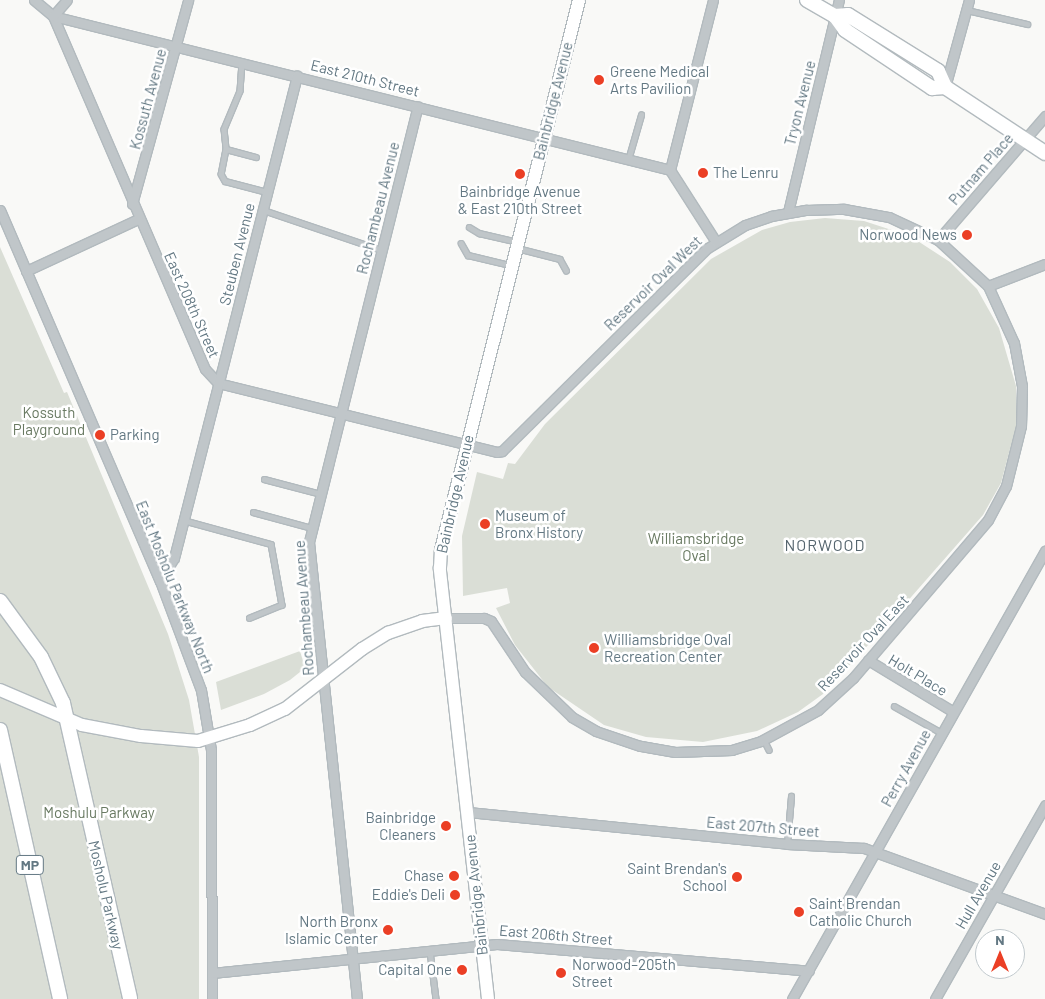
<!DOCTYPE html>
<meta charset="utf-8">
<style>
body{margin:0}
#map{position:relative;width:1045px;height:999px;overflow:hidden;background:#f9f9f7;font-family:Barlow,sans-serif}
div>[style]{position:absolute}
.green>*{inset:0;background:#daded6}
.roads{filter:drop-shadow(1px 0 #b2babe) drop-shadow(-1px 0 #b2babe) drop-shadow(0 1px #b2babe) drop-shadow(0 -1px #b2babe)}
.lane>*{height:4.5px;margin:-2.25px;padding:0 2.25px;transform-origin:2.25px;border-radius:2.25px;background:#c0c6c9}
.street>*{height:9px;margin:-4.5px;padding:0 4.5px;transform-origin:4.5px;border-radius:4.5px;background:#c0c6c9}
.secondary>*{height:12px;margin:-6px;padding:0 6px;transform-origin:6px;border-radius:6px;background:#fff}
.primary>*{height:14px;margin:-7px;padding:0 7px;transform-origin:7px;border-radius:7px;background:#fff}
.dots>*{width:14px;height:14px;translate:-50% -50%;box-sizing:border-box;border:2px solid #fff;border-radius:50%}
span{translate:-50% -50%;white-space:nowrap;text-align:center;line-height:1.15;-webkit-text-stroke:5px #fff;paint-order:stroke}
.shield-label span{padding:1px 4px;background:#fff;border:1px solid;border-radius:4px;-webkit-text-stroke-width:0}
.shield-label{font-size:14px;color:#637883;font-weight:700}
.poi-label{font-size:15px;color:#637883}
.left{translate:0 -50%;text-align:left}
.right{translate:-100% -50%;text-align:right}
.street-label{font-size:15px;color:#637883}
.park-label{font-size:15px;color:#697a62}
.neighbourhood-label{font-size:16px;color:#55656e;letter-spacing:1px}
.north{position:absolute;left:975px;top:929px;width:50px;height:50px;box-sizing:border-box;background:#fff;border:1px solid #c1c9cd;border-radius:50%;rotate:0deg;font-size:14px;font-weight:700;line-height:20px;text-align:center;color:#637883}
.north::after{content:'';display:block;margin:auto;width:18px;height:22px;background:#eb3f25;clip-path:polygon(50% 0,100% 100%,50% 72%,0 100%)}
</style>
<div id="map">
<div class="green">
<div style="clip-path:polygon(825px 218px,864px 221px,910px 236px,950px 262px,977px 289px,999px 328px,1016px 386px,1016px 426px,1001px 483px,983px 515px,891px 620px,823px 694px,798px 712px,757px 731px,703px 742px,646px 737px,604px 725px,548px 687px,515px 645px,496px 608px,510px 603px,507px 588px,463px 596px,462px 536px,477px 472px,503px 479px,508px 463px,515px 464px,545px 424px,711px 259px,762px 230px,790px 222px)"></div>
<div style="clip-path:polygon(0 247px,64px 393px,67px 392px,168px 634px,189px 700px,199px 757px,199px 999px,0 999px)"></div>
<div style="clip-path:polygon(300px 651px,305px 668px,290px 680px,264px 694px,221px 710px,216px 682px)"></div>
</div>
<div class="roads">
<div class="lane">
<div style="left:967px;top:10px;width:62px;rotate:13.1deg"></div>
<div style="left:242px;top:62px;width:29px;rotate:94deg"></div>
<div style="left:240px;top:91px;width:41px;rotate:112.8deg"></div>
<div style="left:224px;top:129px;width:20px;rotate:84deg"></div>
<div style="left:226px;top:149px;width:25px;rotate:101deg"></div>
<div style="left:221px;top:174px;width:8px;rotate:60deg"></div>
<div style="left:225px;top:181px;width:43px;rotate:14.7deg"></div>
<div style="left:226px;top:149px;width:31px;rotate:15deg"></div>
<div style="left:628px;top:160px;width:47px;rotate:-73.9deg"></div>
<div style="left:263px;top:210px;width:125px;rotate:18.7deg"></div>
<div style="left:469px;top:227px;width:12px;rotate:31deg"></div>
<div style="left:479px;top:233px;width:39px;rotate:13deg"></div>
<div style="left:461px;top:243px;width:14px;rotate:60deg"></div>
<div style="left:468px;top:255px;width:43px;rotate:13.4deg"></div>
<div style="left:517px;top:248px;width:44px;rotate:14.3deg"></div>
<div style="left:560px;top:259px;width:13px;rotate:61deg"></div>
<div style="left:264px;top:479px;width:59px;rotate:14.7deg"></div>
<div style="left:253px;top:512px;width:61px;rotate:15.2deg"></div>
<div style="left:183px;top:520px;width:91px;rotate:15.3deg"></div>
<div style="left:271px;top:544px;width:62px;rotate:79.8deg"></div>
<div style="left:282px;top:605px;width:35px;rotate:158deg"></div>
<div style="left:894px;top:706px;width:55px;rotate:29.4deg"></div>
<div style="left:764px;top:740px;width:11px;rotate:63deg"></div>
<div style="left:787px;top:844px;width:48px;rotate:-85.2deg"></div>
<div style="left:430px;top:951px;width:48px;rotate:82.9deg"></div>
</div>
<div class="street">
<div style="left:34px;top:0;width:25px;rotate:40deg"></div>
<div style="left:53px;top:16px;width:384px;rotate:66.7deg"></div>
<div style="left:205px;top:369px;width:19px;rotate:47deg"></div>
<div style="left:218px;top:383px;width:287px;rotate:13.9deg"></div>
<div style="left:497px;top:452px;width:5px;rotate:-11deg"></div>
<div style="left:502px;top:451px;width:287px;rotate:-44.7deg"></div>
<div style="left:706px;top:249px;width:46px;rotate:-31.6deg"></div>
<div style="left:745px;top:225px;width:28px;rotate:-19deg"></div>
<div style="left:771px;top:216px;width:36px;rotate:-10deg"></div>
<div style="left:806px;top:210px;width:38px;rotate:-2deg"></div>
<div style="left:844px;top:209px;width:46px;rotate:10.1deg"></div>
<div style="left:889px;top:217px;width:54px;rotate:25.1deg"></div>
<div style="left:938px;top:240px;width:68px;rotate:42.6deg"></div>
<div style="left:988px;top:286px;width:63px;rotate:65.5deg"></div>
<div style="left:1014px;top:343px;width:44px;rotate:79.5deg"></div>
<div style="left:1022px;top:386px;width:40px;rotate:91.4deg"></div>
<div style="left:1021px;top:426px;width:62px;rotate:104deg"></div>
<div style="left:1006px;top:486px;width:38px;rotate:118deg"></div>
<div style="left:988px;top:520px;width:208px;rotate:130.5deg"></div>
<div style="left:853px;top:678px;width:47px;rotate:137.6deg"></div>
<div style="left:818px;top:710px;width:65px;rotate:151.5deg"></div>
<div style="left:761px;top:741px;width:30px;rotate:163deg"></div>
<div style="left:732px;top:750px;width:57px;rotate:178deg"></div>
<div style="left:675px;top:752px;width:36px;rotate:-170deg"></div>
<div style="left:640px;top:746px;width:46px;rotate:-161.2deg"></div>
<div style="left:596px;top:731px;width:28px;rotate:-150deg"></div>
<div style="left:572px;top:717px;width:65px;rotate:-136.2deg"></div>
<div style="left:525px;top:672px;width:61px;rotate:-123.7deg"></div>
<div style="left:491px;top:621px;width:8px;rotate:-157deg"></div>
<div style="left:484px;top:618px;width:38px;rotate:180deg"></div>
<div style="left:713px;top:0;width:175px;rotate:104.2deg"></div>
<div style="left:670px;top:170px;width:85px;rotate:57.4deg"></div>
<div style="left:53px;top:16px;width:636px;rotate:14.01deg"></div>
<div style="left:53px;top:16px;width:21px;rotate:-49deg"></div>
<div style="left:945px;top:87px;width:90px;rotate:-74.6deg"></div>
<div style="left:132px;top:204px;width:212px;rotate:-74.6deg"></div>
<div style="left:0;top:210px;width:404px;rotate:66.7deg"></div>
<div style="left:160px;top:581px;width:116px;rotate:69.4deg"></div>
<div style="left:201px;top:690px;width:61px;rotate:80.5deg"></div>
<div style="left:211px;top:750px;width:249px;rotate:89.8deg"></div>
<div style="left:788px;top:212px;width:218px;rotate:-76.5deg"></div>
<div style="left:938px;top:240px;width:164px;rotate:-49.2deg"></div>
<div style="left:26px;top:271px;width:123px;rotate:-24.9deg"></div>
<div style="left:988px;top:286px;width:61px;rotate:-21.1deg"></div>
<div style="left:160px;top:581px;width:27px;rotate:-59deg"></div>
<div style="left:174px;top:558px;width:498px;rotate:-75.7deg"></div>
<div style="left:868px;top:660px;width:100px;rotate:31.2deg"></div>
<div style="left:468px;top:812px;width:321px;rotate:5.7deg"></div>
<div style="left:787px;top:844px;width:77px;rotate:3deg"></div>
<div style="left:864px;top:848px;width:193px;rotate:20deg"></div>
<div style="left:212px;top:973px;width:286px;rotate:-5.8deg"></div>
<div style="left:497px;top:944px;width:313px;rotate:4.9deg"></div>
<div style="left:357px;top:999px;width:460px;rotate:-96deg"></div>
<div style="left:309px;top:542px;width:449px;rotate:-76deg"></div>
<div style="left:792px;top:999px;width:515px;rotate:-60.55deg"></div>
<div style="left:935px;top:999px;width:223px;rotate:-60.4deg"></div>
</div>
<div class="secondary">
<div style="left:0;top:690px;width:89px;rotate:23.1deg"></div>
<div style="left:82px;top:725px;width:60px;rotate:10.6deg"></div>
<div style="left:141px;top:736px;width:57px;rotate:5deg"></div>
<div style="left:198px;top:741px;width:54px;rotate:-17.1deg"></div>
<div style="left:250px;top:725px;width:38px;rotate:-25deg"></div>
<div style="left:285px;top:709px;width:98px;rotate:-37.9deg"></div>
<div style="left:362px;top:649px;width:31px;rotate:-32deg"></div>
<div style="left:388px;top:633px;width:36px;rotate:-19deg"></div>
<div style="left:422px;top:621px;width:24px;rotate:-7deg"></div>
<div style="left:488px;top:999px;width:434px;rotate:-96.4deg"></div>
<div style="left:440px;top:568px;width:18px;rotate:-87deg"></div>
<div style="left:441px;top:550px;width:567px;rotate:-75.91deg"></div>
</div>
<div class="primary">
<div style="left:807px;top:0;width:32px;rotate:30deg"></div>
<div style="left:835px;top:16px;width:17px;rotate:54deg"></div>
<div style="left:845px;top:30px;width:105px;rotate:33.7deg"></div>
<div style="left:932px;top:88px;width:13px;rotate:-4deg"></div>
<div style="left:835px;top:16px;width:13px;rotate:-4deg"></div>
<div style="left:848px;top:15px;width:106px;rotate:31.9deg"></div>
<div style="left:938px;top:71px;width:17px;rotate:66deg"></div>
<div style="left:945px;top:87px;width:120px;rotate:33.4deg"></div>
<div style="left:0;top:601px;width:69px;rotate:53.8deg"></div>
<div style="left:41px;top:657px;width:51px;rotate:64.4deg"></div>
<div style="left:63px;top:703px;width:303px;rotate:77.2deg"></div>
<div style="left:0;top:730px;width:276px;rotate:77.4deg"></div>
</div>
</div>
<div class="dots">
<div style="left:599px;top:80px;background:#eb3f25"></div>
<div style="left:703px;top:173px;background:#eb3f25"></div>
<div style="left:520px;top:174px;background:#eb3f25"></div>
<div style="left:967px;top:235px;background:#eb3f25"></div>
<div style="left:100px;top:435px;background:#eb3f25"></div>
<div style="left:485px;top:524px;background:#eb3f25"></div>
<div style="left:594px;top:648px;background:#eb3f25"></div>
<div style="left:446px;top:826px;background:#eb3f25"></div>
<div style="left:454px;top:876px;background:#eb3f25"></div>
<div style="left:737px;top:877px;background:#eb3f25"></div>
<div style="left:455px;top:895px;background:#eb3f25"></div>
<div style="left:799px;top:912px;background:#eb3f25"></div>
<div style="left:388px;top:930px;background:#eb3f25"></div>
<div style="left:462px;top:970px;background:#eb3f25"></div>
<div style="left:561px;top:973px;background:#eb3f25"></div>
</div>
<div class="shield-label">
<span style="left:30px;top:865px">MP</span>
</div>
<div class="poi-label">
<span class="left" style="left:610px;top:80px">Greene Medical<br>Arts Pavilion</span>
<span class="left" style="left:713px;top:173px">The Lenru</span>
<span style="left:520px;top:200px">Bainbridge Avenue<br>&amp; East 210th Street</span>
<span class="right" style="left:957px;top:235px">Norwood News</span>
<span class="left" style="left:110px;top:435px">Parking</span>
<span class="left" style="left:495px;top:524px">Museum of<br>Bronx History</span>
<span class="left" style="left:604px;top:648px">Williamsbridge Oval<br>Recreation Center</span>
<span class="right" style="left:436px;top:826px">Bainbridge<br>Cleaners</span>
<span class="right" style="left:727px;top:877px">Saint Brendan's<br>School</span>
<span class="right" style="left:444px;top:876px">Chase</span>
<span class="right" style="left:445px;top:895px">Eddie's Deli</span>
<span class="left" style="left:809px;top:912px">Saint Brendan<br>Catholic Church</span>
<span class="right" style="left:378px;top:930px">North Bronx<br>Islamic Center</span>
<span class="left" style="left:572px;top:973px">Norwood–205th<br>Street</span>
<span class="right" style="left:452px;top:970px">Capital One</span>
</div>
<div class="street-label">
<span style="left:365px;top:78px;rotate:14deg">East 210th Street</span>
<span style="left:148px;top:99px;rotate:-75deg">Kossuth Avenue</span>
<span style="left:553px;top:101px;rotate:-76deg">Bainbridge Avenue</span>
<span style="left:800px;top:103px;rotate:-76deg">Tryon Avenue</span>
<span style="left:981px;top:169px;rotate:-49deg">Putnam Place</span>
<span style="left:378px;top:208px;rotate:-76deg">Rochambeau Avenue</span>
<span style="left:237px;top:254px;rotate:-76deg">Steuben Avenue</span>
<span style="left:653px;top:283px;rotate:-44deg">Reservoir Oval West</span>
<span style="left:192px;top:305px;rotate:66deg">East 208th Street</span>
<span style="left:455px;top:494px;rotate:-77deg">Bainbridge Avenue</span>
<span style="left:175px;top:587px;rotate:68deg">East Mosholu Parkway North</span>
<span style="left:304px;top:608px;rotate:-94deg">Rochambeau Avenue</span>
<span style="left:863px;top:643px;rotate:-47deg">Reservoir Oval East</span>
<span style="left:918px;top:675px;rotate:31deg">Holt Place</span>
<span style="left:906px;top:768px;rotate:-61deg">Perry Avenue</span>
<span style="left:763px;top:827px;rotate:5deg">East 207th Street</span>
<span style="left:106px;top:895px;rotate:77deg">Mosholu Parkway</span>
<span style="left:476px;top:895px;rotate:-96deg">Bainbridge Avenue</span>
<span style="left:978px;top:895px;rotate:-60deg">Hull Avenue</span>
<span style="left:556px;top:935px;rotate:5deg">East 206th Street</span>
</div>
<div class="park-label">
<span style="left:49px;top:421px">Kossuth<br>Playground</span>
<span style="left:696px;top:547px">Williamsbridge<br>Oval</span>
<span style="left:99px;top:813px">Moshulu Parkway</span>
</div>
<div class="neighbourhood-label">
<span style="left:825px;top:545px">NORWOOD</span>
</div>
<div class="north">N</div>
</div>
